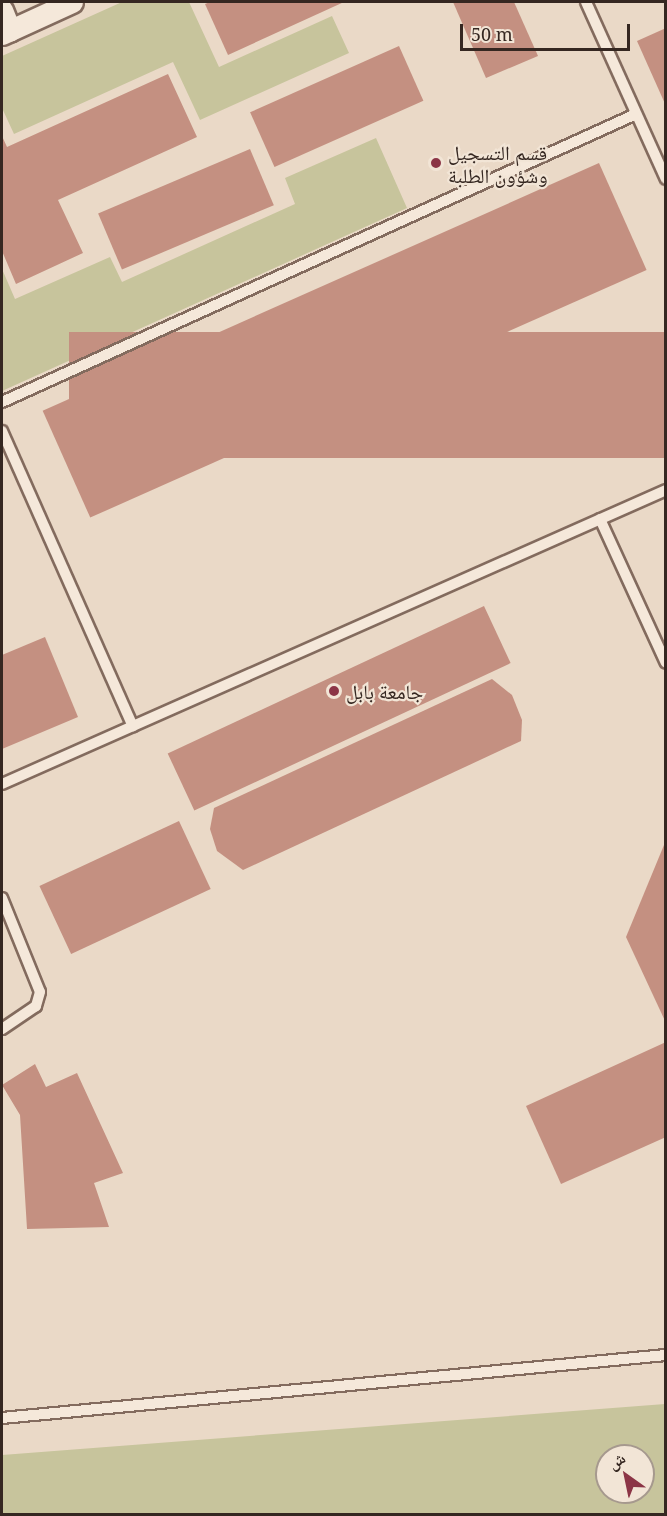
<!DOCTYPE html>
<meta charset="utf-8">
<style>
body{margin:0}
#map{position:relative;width:667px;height:1516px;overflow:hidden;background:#ead9c7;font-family:"Noto Serif","Noto Naskh Arabic",serif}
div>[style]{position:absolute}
.green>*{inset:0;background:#c7c49c}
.building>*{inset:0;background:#c49081;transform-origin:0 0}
.roads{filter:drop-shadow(2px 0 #836b5e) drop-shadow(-2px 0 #836b5e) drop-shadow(0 2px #836b5e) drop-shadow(0 -2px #836b5e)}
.lane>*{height:10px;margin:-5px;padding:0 5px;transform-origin:5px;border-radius:5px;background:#f5e8da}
.street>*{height:21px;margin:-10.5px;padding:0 10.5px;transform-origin:10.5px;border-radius:10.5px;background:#f5e8da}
.dots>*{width:16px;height:16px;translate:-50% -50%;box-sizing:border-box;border:3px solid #f2e5d6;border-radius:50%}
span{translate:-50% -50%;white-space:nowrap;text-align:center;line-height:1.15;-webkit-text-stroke:4.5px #f2e5d6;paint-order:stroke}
.poi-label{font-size:20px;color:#352721}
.left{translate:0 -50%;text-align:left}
.frame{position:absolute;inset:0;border:3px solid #352721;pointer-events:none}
.north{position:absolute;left:595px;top:1444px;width:60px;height:60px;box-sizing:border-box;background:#f2e5d6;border:2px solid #a6998e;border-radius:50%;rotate:327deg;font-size:16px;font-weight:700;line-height:24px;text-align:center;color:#352721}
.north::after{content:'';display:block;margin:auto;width:21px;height:27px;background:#8c3546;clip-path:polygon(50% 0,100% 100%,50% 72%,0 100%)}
.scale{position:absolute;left:460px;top:24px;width:170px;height:27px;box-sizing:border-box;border:3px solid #352721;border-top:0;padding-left:8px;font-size:18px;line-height:21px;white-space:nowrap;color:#352721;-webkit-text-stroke:4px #f2e5d6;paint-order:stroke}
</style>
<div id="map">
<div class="green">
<div style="clip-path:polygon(122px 2px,189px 2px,219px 67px,332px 16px,349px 53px,200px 120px,173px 62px,14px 134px,2px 108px,2px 56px)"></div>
<div style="clip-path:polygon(376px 138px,407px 208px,2px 391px,2px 269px,15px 299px,110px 257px,122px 282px,295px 204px,285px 178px)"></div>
<div style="clip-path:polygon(evenodd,665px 1404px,665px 1514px,2px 1514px,2px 1455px,665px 1404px,607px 1456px,643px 1456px,643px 1492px,607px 1492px,607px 1456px)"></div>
</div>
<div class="building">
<div style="clip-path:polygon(210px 2px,344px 2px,228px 55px,205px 4px)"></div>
<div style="clip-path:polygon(453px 2px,514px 2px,538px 56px,486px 78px)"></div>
<div style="clip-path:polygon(666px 28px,666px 106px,637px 41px)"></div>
<div style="left:399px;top:46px;width:60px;height:163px;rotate:66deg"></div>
<div style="clip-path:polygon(168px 74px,197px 137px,58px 200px,83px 253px,16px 284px,2px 251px,2px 136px,7px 147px)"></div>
<div style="left:250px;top:149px;width:61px;height:165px;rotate:67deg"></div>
<div style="left:599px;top:163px;width:117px;height:609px;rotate:66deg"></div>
<div style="left:666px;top:332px;width:126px;height:597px;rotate:90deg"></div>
<div style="left:484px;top:606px;width:63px;height:349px;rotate:65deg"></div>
<div style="clip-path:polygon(45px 637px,78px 717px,2px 749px,2px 655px)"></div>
<div style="clip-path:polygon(492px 679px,512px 695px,522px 720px,521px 741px,243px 870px,217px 851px,210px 829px,214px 808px)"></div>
<div style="left:179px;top:821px;width:75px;height:154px;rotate:65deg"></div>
<div style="clip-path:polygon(664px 845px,666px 846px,666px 1023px,626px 937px)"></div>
<div style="clip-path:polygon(666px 1042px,666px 1137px,561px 1184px,526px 1106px)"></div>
<div style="clip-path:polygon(35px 1064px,46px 1087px,77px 1073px,123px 1173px,94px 1183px,109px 1227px,27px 1229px,20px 1115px,2px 1085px)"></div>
</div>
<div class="roads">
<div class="lane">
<div style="left:586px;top:2px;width:194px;rotate:65.7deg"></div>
<div style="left:2px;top:402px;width:696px;rotate:-24.43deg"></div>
<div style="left:2px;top:431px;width:323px;rotate:66.1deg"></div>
<div style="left:600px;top:519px;width:158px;rotate:65.4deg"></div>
<div style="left:2px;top:784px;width:726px;rotate:-23.88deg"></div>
<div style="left:2px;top:898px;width:101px;rotate:68deg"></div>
<div style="left:40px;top:992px;width:15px;rotate:106deg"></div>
<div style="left:36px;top:1006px;width:41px;rotate:145.9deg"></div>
<div style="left:2px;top:1418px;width:667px;rotate:-5.42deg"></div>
</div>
<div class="street">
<div style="left:2px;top:10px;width:22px;rotate:68deg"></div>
<div style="left:2px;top:34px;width:77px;rotate:-24.6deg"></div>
</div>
</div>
<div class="dots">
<div style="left:436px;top:163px;background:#8c3546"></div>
<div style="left:334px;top:691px;background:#8c3546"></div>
</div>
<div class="poi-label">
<span class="left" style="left:448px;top:164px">قسم التسجيل<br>وشؤون الطلبة</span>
<span class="left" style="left:346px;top:691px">جامعة بابل</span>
</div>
<div class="frame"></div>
<div class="north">ش</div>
<div class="scale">50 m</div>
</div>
